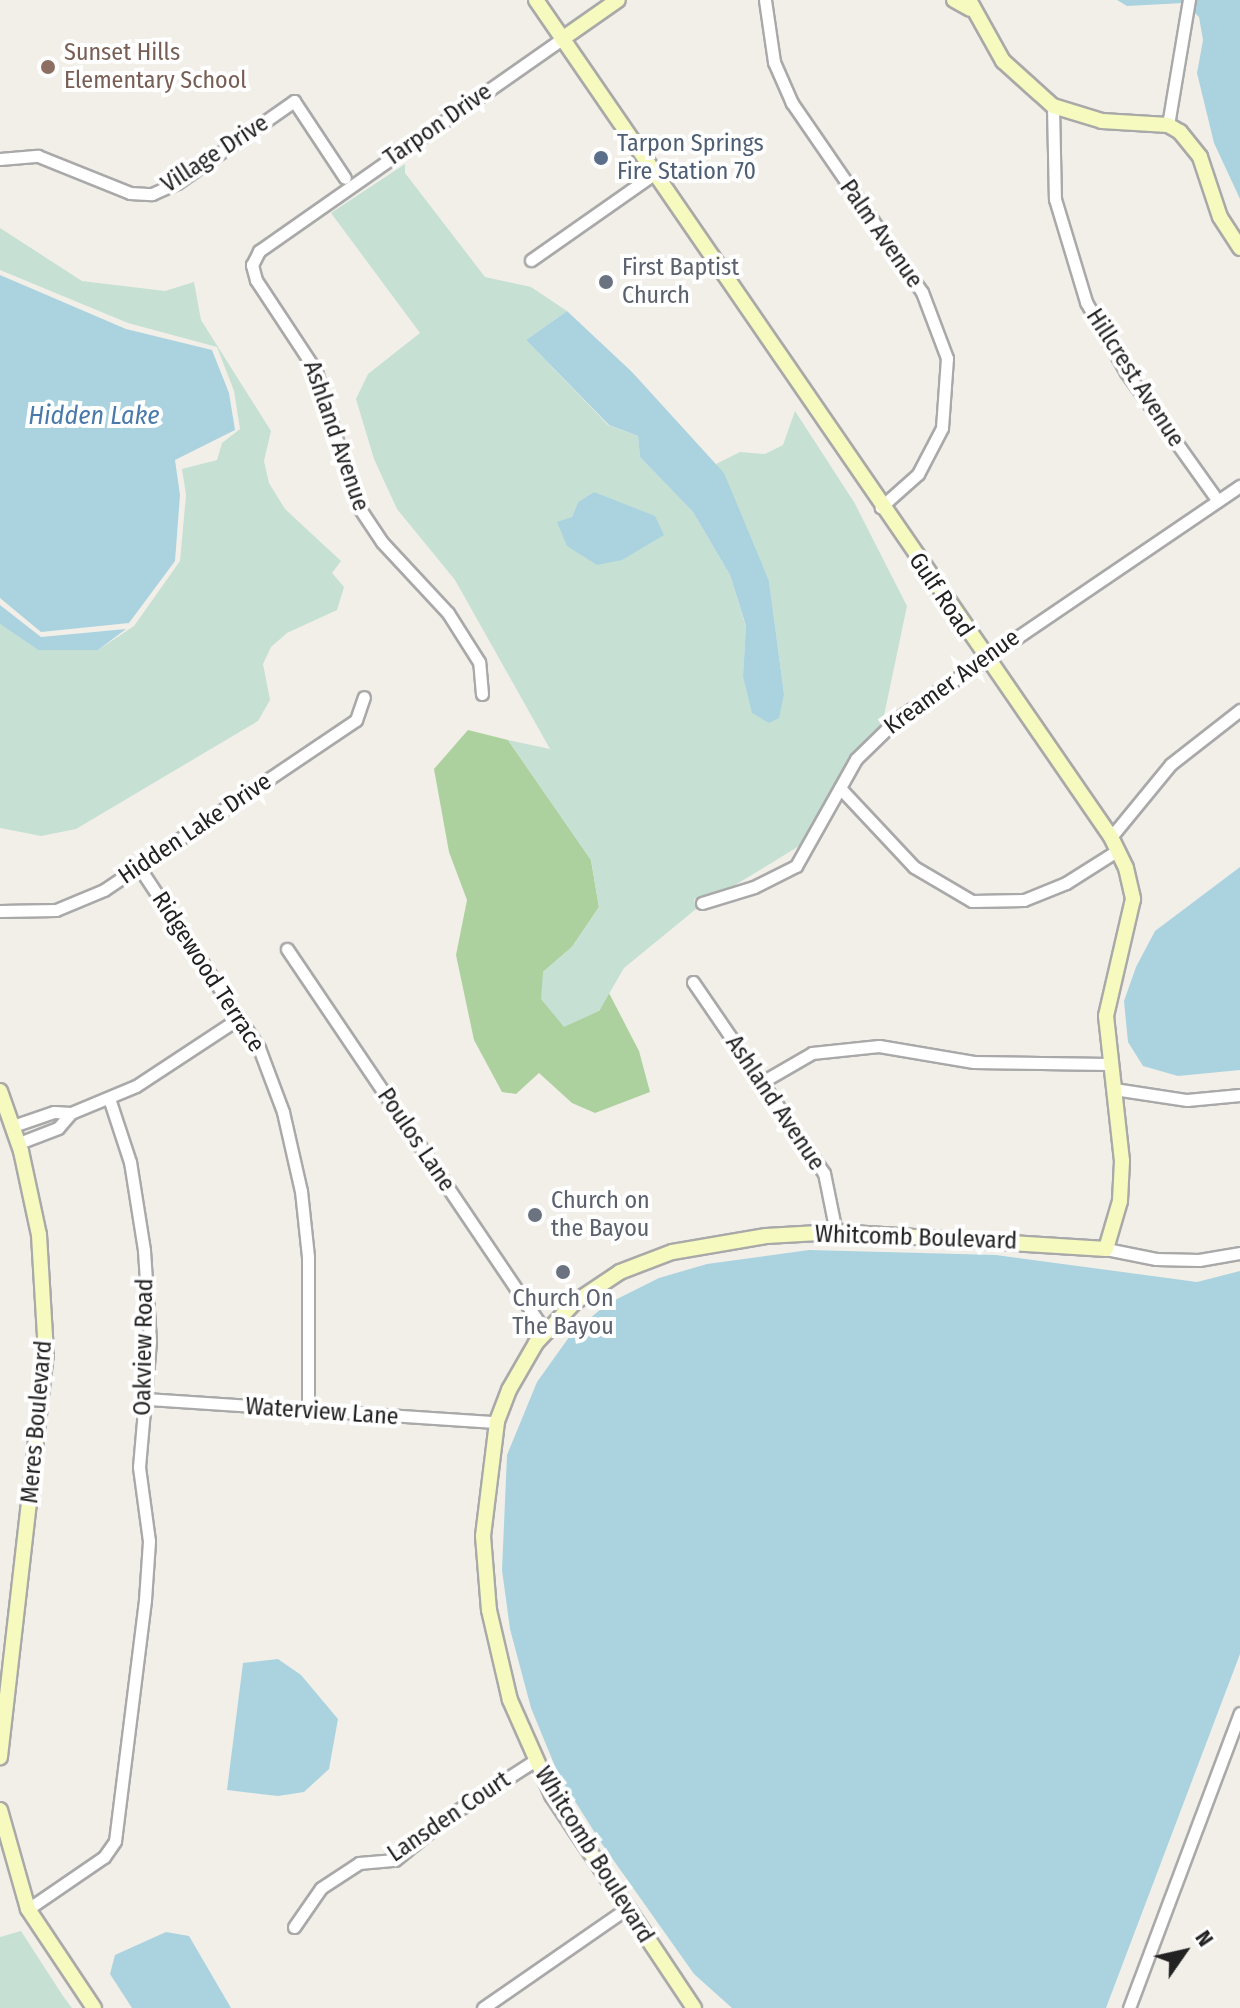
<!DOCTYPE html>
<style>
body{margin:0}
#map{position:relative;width:1240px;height:2008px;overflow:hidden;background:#f2efe9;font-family:"Fira Sans Condensed",sans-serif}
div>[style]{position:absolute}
.forest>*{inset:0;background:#add19e}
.wetland>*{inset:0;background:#c6e0d4}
.water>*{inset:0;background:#aad3df}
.roads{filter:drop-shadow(2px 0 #a9a9a9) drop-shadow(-2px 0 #a9a9a9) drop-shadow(0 2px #a9a9a9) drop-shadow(0 -2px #a9a9a9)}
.street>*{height:11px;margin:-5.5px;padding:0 5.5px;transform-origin:5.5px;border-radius:5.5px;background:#fff}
.secondary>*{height:14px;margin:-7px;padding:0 7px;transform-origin:7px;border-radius:7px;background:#f7fabf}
.dots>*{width:22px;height:22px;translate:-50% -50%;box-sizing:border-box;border:4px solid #fff;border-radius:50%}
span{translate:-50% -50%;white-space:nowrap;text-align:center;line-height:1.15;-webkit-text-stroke:8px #fff;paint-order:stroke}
.education-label{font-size:24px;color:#785e54}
.left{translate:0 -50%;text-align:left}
.street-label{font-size:24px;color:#222}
.service-label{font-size:24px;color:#4e5e75}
.worship-label{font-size:24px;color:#5b616d}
.water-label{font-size:26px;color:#4a7aab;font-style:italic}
.north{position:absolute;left:1144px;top:1912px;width:80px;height:80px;-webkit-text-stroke:6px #fff;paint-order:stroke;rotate:56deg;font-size:22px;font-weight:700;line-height:32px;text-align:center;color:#222}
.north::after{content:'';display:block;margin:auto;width:28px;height:36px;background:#222;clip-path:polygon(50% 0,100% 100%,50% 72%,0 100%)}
</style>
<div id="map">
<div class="forest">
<div style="clip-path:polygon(468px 730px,508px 740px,591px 860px,599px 907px,572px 947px,543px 972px,599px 1011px,609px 993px,639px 1051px,650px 1092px,595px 1113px,572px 1103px,539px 1073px,516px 1094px,502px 1092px,474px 1040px,456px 955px,467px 900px,449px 852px,434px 769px)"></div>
</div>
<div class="wetland">
<div style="clip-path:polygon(evenodd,405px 164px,405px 173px,485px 277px,531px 287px,567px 311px,526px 340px,608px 425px,638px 436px,640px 457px,693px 512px,730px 575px,746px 627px,743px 676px,784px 694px,769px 581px,716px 464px,740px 452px,765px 454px,783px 445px,795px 411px,854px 502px,907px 606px,882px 725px,850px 756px,804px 843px,727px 890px,694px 899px,696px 909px,624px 968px,599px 1011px,564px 1027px,541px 999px,543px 972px,572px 947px,599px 907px,591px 860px,508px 740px,550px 749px,455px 580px,397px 509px,374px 459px,356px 399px,368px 374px,420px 333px,331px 213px,405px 164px,594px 492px,631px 510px,655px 516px,572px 517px,578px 502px,594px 492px)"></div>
<div style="clip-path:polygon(0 228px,82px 281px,165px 291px,194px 282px,201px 320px,271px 431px,264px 461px,269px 483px,285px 509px,341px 561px,332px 573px,344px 587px,337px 610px,287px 633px,271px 647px,263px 664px,270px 700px,258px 721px,76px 829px,41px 836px,0 828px,0 624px,38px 650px,98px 650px,134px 626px,180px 561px,186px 495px,182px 469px,217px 460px,222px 443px,240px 429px,234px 391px,217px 347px,128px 323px,0 270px)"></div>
<div style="clip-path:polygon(21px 1931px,63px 1996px,72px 2008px,0 2008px,0 1937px)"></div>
</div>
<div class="water">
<div style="clip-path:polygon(1117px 0,1240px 0,1240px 199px,1214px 143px,1197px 73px,1203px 40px,1199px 17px,1184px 3px,1127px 6px)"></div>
<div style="clip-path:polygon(0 275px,126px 329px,212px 350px,229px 393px,235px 430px,175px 460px,180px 495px,175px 561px,129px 623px,41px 632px,0 598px)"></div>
<div style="clip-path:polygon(567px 311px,632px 372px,724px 473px,769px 581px,784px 694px,779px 718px,769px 723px,752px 713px,743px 676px,746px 626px,730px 575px,693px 512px,640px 457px,638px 436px,609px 425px,526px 340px)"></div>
<div style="clip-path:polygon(594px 492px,655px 516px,664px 535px,622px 560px,597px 565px,567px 546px,557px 522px,572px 517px,578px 502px)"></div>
<div style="clip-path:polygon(0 605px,41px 637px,126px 629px,98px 650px,38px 650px,0 624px)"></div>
<div style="clip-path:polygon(1240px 867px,1240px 1070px,1178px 1076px,1143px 1066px,1128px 1042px,1124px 1001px,1136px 967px,1155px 931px)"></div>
<div style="clip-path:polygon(809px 1250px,996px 1255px,1197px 1282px,1240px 1271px,1240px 1654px,1106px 2008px,732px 2008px,694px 1974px,602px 1844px,559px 1776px,531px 1708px,510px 1629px,502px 1570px,507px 1455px,537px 1382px,572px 1333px,607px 1304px,659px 1278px,707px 1264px)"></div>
<div style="clip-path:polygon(278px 1659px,301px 1675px,338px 1719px,329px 1769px,304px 1792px,278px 1796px,227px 1790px,243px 1663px)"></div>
<div style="clip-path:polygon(166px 1932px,189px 1936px,231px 2008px,132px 2008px,110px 1974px,115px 1955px)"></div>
</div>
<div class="roads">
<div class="street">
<div style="left:765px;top:0;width:63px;rotate:81.7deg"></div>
<div style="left:774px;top:62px;width:45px;rotate:66.3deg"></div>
<div style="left:792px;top:103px;width:229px;rotate:55.5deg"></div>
<div style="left:922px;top:292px;width:71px;rotate:69.3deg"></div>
<div style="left:947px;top:358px;width:70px;rotate:94.1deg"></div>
<div style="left:942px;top:428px;width:52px;rotate:117.6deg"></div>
<div style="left:918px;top:474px;width:50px;rotate:138.3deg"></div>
<div style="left:1053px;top:106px;width:93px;rotate:88.8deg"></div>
<div style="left:1055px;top:199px;width:108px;rotate:73.2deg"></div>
<div style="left:1086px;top:302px;width:81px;rotate:60.3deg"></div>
<div style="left:1126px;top:372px;width:158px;rotate:54.5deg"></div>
<div style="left:1168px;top:125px;width:127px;rotate:-80.5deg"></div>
<div style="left:0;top:159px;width:38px;rotate:-5deg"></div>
<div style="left:38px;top:156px;width:99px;rotate:21.9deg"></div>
<div style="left:130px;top:193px;width:22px;rotate:3deg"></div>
<div style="left:152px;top:194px;width:27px;rotate:-24deg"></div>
<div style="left:177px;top:183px;width:143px;rotate:-35deg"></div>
<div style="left:294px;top:101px;width:92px;rotate:56.5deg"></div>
<div style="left:531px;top:260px;width:150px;rotate:-35deg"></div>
<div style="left:482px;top:694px;width:32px;rotate:-95deg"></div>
<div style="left:479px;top:662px;width:58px;rotate:-122.3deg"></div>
<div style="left:448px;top:613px;width:97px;rotate:-132.9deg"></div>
<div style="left:382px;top:542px;width:47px;rotate:-123.7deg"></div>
<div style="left:356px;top:503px;width:138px;rotate:-106.9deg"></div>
<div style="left:316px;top:371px;width:109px;rotate:-123.4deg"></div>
<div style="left:256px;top:280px;width:16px;rotate:-105deg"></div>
<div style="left:252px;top:265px;width:16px;rotate:-63deg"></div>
<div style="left:259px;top:251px;width:370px;rotate:-35deg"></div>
<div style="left:840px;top:788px;width:108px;rotate:46.9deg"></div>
<div style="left:914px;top:867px;width:67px;rotate:30.4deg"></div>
<div style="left:972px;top:901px;width:52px;rotate:-1.1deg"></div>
<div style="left:1024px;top:900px;width:45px;rotate:-22deg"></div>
<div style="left:1066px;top:883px;width:62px;rotate:-32.4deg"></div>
<div style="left:1111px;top:837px;width:94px;rotate:-50.6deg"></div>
<div style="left:1171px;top:764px;width:88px;rotate:-38deg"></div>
<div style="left:139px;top:867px;width:217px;rotate:56.5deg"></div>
<div style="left:259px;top:1048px;width:68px;rotate:69.4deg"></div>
<div style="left:283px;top:1112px;width:81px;rotate:77.2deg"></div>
<div style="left:301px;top:1191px;width:66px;rotate:83.9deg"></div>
<div style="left:308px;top:1257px;width:154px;rotate:90deg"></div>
<div style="left:702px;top:903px;width:54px;rotate:-17.1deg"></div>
<div style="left:754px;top:887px;width:47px;rotate:-26.6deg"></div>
<div style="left:796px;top:866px;width:123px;rotate:-60.7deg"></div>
<div style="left:856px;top:759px;width:57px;rotate:-44.3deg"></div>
<div style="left:897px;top:719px;width:415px;rotate:-34.2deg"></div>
<div style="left:0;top:911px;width:56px;rotate:-1deg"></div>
<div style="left:56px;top:910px;width:52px;rotate:-22.6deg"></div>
<div style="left:104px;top:890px;width:304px;rotate:-34deg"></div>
<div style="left:356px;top:720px;width:24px;rotate:-71deg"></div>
<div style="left:287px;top:949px;width:462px;rotate:56deg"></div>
<div style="left:693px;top:982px;width:232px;rotate:55.6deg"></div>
<div style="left:824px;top:1173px;width:60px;rotate:78.5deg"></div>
<div style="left:762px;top:1082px;width:58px;rotate:-30.1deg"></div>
<div style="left:812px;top:1053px;width:67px;rotate:-6deg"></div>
<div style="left:879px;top:1046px;width:96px;rotate:9.6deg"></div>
<div style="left:974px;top:1062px;width:134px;rotate:0.9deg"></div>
<div style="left:1114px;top:1089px;width:74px;rotate:8.6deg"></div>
<div style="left:1187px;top:1100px;width:53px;rotate:-5.4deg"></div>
<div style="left:71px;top:1113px;width:70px;rotate:-22.6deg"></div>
<div style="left:136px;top:1086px;width:123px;rotate:-33.4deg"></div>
<div style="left:13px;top:1126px;width:43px;rotate:-18.9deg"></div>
<div style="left:54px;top:1112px;width:17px;rotate:3deg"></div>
<div style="left:71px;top:1113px;width:20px;rotate:131deg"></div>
<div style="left:58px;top:1128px;width:42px;rotate:159deg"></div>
<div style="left:1106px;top:1249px;width:51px;rotate:11.3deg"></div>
<div style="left:1156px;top:1259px;width:43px;rotate:1.3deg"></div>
<div style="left:1199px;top:1260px;width:42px;rotate:-9.7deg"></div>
<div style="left:147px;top:1399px;width:351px;rotate:3.8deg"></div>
<div style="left:28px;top:1909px;width:92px;rotate:-34.4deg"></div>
<div style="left:104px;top:1857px;width:19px;rotate:-55deg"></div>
<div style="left:115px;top:1841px;width:243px;rotate:-82.9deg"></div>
<div style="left:145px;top:1600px;width:59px;rotate:-86.1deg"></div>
<div style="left:149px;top:1541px;width:75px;rotate:-97.7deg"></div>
<div style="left:139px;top:1467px;width:126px;rotate:-85deg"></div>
<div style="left:150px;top:1341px;width:91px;rotate:-93.8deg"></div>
<div style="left:144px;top:1250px;width:89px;rotate:-99deg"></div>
<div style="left:130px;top:1162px;width:67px;rotate:-108.2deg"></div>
<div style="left:294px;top:1927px;width:47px;rotate:-55.3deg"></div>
<div style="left:321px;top:1888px;width:45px;rotate:-33.3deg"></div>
<div style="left:359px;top:1863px;width:36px;rotate:-5deg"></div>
<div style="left:395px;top:1860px;width:70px;rotate:-39.2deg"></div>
<div style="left:449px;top:1816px;width:101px;rotate:-32.9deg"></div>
<div style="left:483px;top:2008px;width:174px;rotate:-34.7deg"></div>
<div style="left:1129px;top:2008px;width:315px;rotate:-69.4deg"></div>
</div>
<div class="secondary">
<div style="left:536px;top:0;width:1015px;rotate:55.51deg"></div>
<div style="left:1111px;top:837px;width:34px;rotate:64deg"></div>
<div style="left:1126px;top:868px;width:32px;rotate:77deg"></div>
<div style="left:1133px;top:899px;width:120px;rotate:103deg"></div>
<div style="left:1106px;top:1016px;width:146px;rotate:83.7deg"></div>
<div style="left:1122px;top:1161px;width:40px;rotate:92.9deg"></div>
<div style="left:1120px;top:1201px;width:50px;rotate:106.3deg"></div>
<div style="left:1106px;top:1249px;width:271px;rotate:-176.4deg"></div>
<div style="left:836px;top:1232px;width:70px;rotate:176.7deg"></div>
<div style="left:766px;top:1236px;width:95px;rotate:170.3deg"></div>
<div style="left:672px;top:1252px;width:56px;rotate:159deg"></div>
<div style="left:620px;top:1272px;width:54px;rotate:146.3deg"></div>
<div style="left:575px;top:1302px;width:57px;rotate:133.6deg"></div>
<div style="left:536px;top:1343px;width:54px;rotate:119.9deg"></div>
<div style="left:509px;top:1390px;width:34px;rotate:111deg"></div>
<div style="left:497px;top:1422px;width:115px;rotate:97deg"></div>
<div style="left:483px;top:1536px;width:74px;rotate:85.4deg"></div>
<div style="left:489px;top:1610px;width:92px;rotate:76.9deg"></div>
<div style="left:510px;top:1700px;width:104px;rotate:66.1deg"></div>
<div style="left:552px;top:1795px;width:256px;rotate:56.3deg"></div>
<div style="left:954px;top:0;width:18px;rotate:29deg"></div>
<div style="left:969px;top:0;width:70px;rotate:60.9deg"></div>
<div style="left:1003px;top:61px;width:67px;rotate:42deg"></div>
<div style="left:1053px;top:106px;width:51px;rotate:17deg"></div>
<div style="left:1102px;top:121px;width:66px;rotate:3.5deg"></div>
<div style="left:1168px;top:125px;width:14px;rotate:30deg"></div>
<div style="left:1180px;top:132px;width:32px;rotate:51deg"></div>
<div style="left:1200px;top:157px;width:63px;rotate:71.6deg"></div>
<div style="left:1220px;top:217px;width:37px;rotate:57deg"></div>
<div style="left:562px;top:39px;width:68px;rotate:-34.9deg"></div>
<div style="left:0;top:1091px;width:64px;rotate:70.7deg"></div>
<div style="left:21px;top:1151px;width:86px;rotate:77.9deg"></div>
<div style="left:39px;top:1235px;width:118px;rotate:86.6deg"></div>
<div style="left:46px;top:1353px;width:407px;rotate:96.5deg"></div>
<div style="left:0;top:1810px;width:103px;rotate:74.2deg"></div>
<div style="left:28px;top:1909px;width:119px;rotate:56.3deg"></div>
</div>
</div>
<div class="dots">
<div style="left:48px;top:67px;background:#8d6e63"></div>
<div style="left:601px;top:158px;background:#5c6f8a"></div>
<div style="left:606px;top:282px;background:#6b7280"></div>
<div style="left:535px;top:1215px;background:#6b7280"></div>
<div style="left:563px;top:1272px;background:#6b7280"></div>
</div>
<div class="education-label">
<span class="left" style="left:64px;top:67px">Sunset Hills<br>Elementary School</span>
</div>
<div class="street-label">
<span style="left:438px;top:125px;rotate:-35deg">Tarpon Drive</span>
<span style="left:215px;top:154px;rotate:-33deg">Village Drive</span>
<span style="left:881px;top:234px;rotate:55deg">Palm Avenue</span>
<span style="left:1135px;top:378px;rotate:57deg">Hillcrest Avenue</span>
<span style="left:336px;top:436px;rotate:71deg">Ashland Avenue</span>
<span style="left:941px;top:595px;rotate:56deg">Gulf Road</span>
<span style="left:952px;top:682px;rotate:-36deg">Kreamer Avenue</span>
<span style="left:195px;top:829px;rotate:-34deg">Hidden Lake Drive</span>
<span style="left:208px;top:972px;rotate:57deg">Ridgewood Terrace</span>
<span style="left:775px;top:1103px;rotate:56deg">Ashland Avenue</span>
<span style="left:416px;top:1140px;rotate:56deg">Poulos Lane</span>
<span style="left:916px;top:1238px;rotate:2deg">Whitcomb Boulevard</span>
<span style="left:144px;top:1347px;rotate:-89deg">Oakview Road</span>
<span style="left:322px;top:1412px;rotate:4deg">Waterview Lane</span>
<span style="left:37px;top:1422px;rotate:-85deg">Meres Boulevard</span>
<span style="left:449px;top:1817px;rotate:-34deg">Lansden Court</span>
<span style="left:594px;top:1855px;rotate:58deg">Whitcomb Boulevard</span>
</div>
<div class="service-label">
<span class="left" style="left:617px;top:158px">Tarpon Springs<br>Fire Station 70</span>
</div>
<div class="worship-label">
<span class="left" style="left:622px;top:282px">First Baptist<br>Church</span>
<span class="left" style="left:551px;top:1215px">Church on<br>the Bayou</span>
<span style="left:563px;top:1313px">Church On<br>The Bayou</span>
</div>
<div class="water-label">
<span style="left:94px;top:416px">Hidden Lake</span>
</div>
<div class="north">N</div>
</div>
